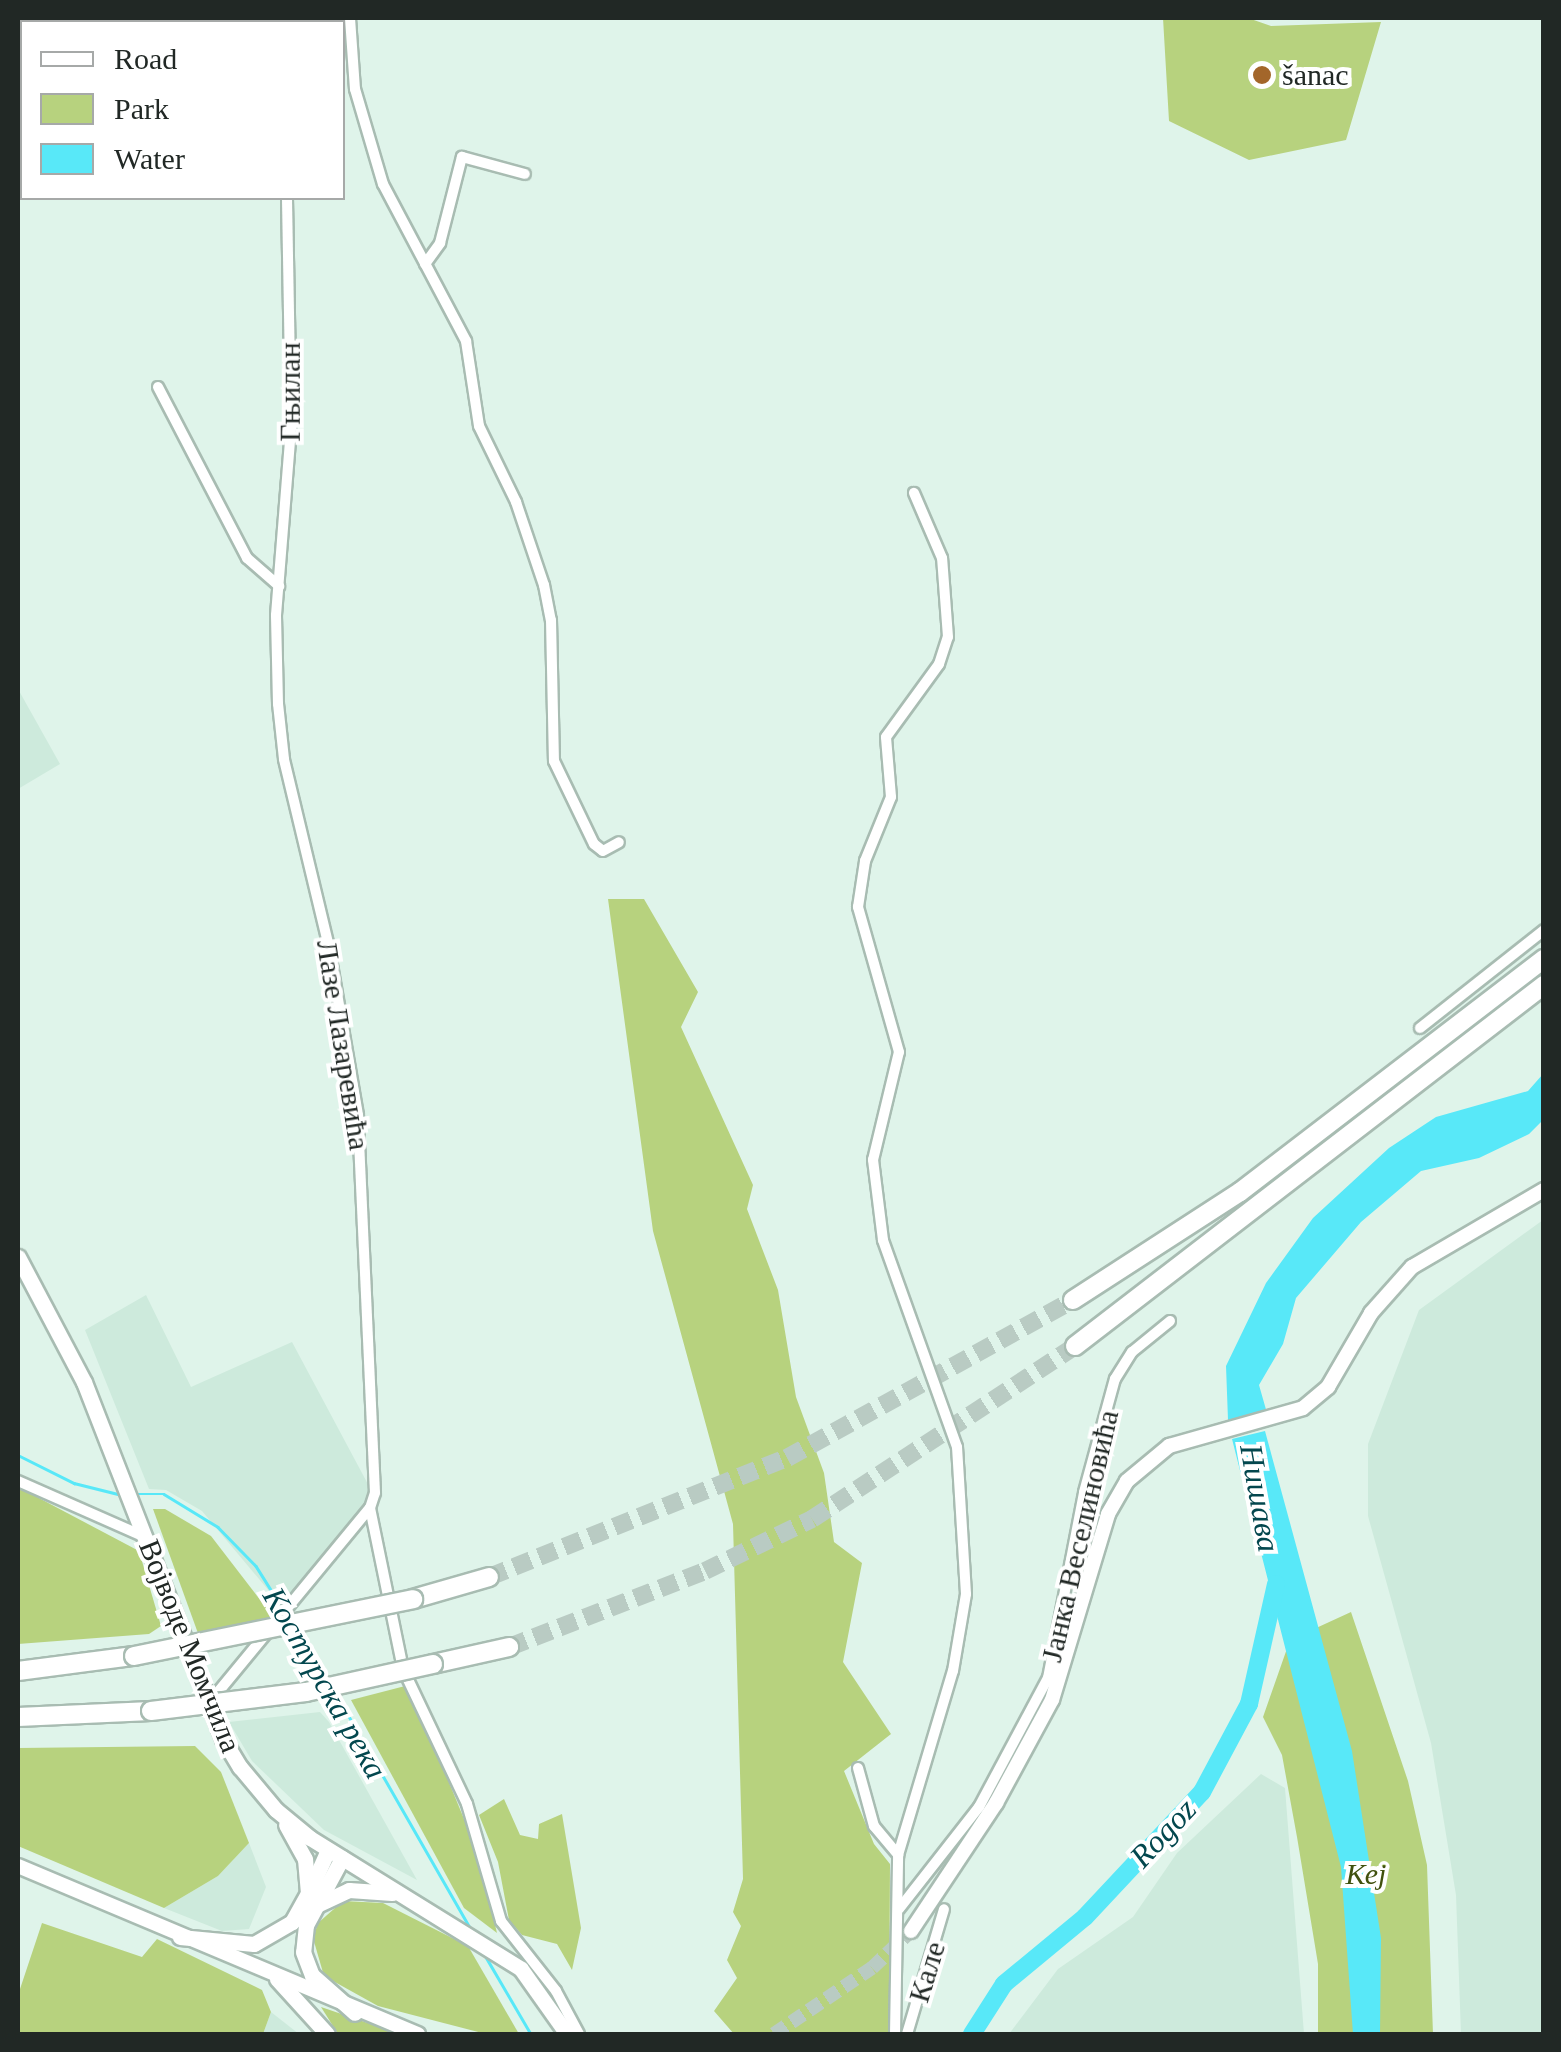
<!DOCTYPE html>
<meta charset="utf-8">
<style>
body{margin:0}
#map{position:relative;width:1561px;height:2052px;overflow:hidden;background:#dff4ea;font-family:"Times New Roman",serif}
div>[style]{position:absolute}
.built>*{inset:0;background:#cdeadc}
.green>*{inset:0;background:#b7d27e}
.water>*{inset:0;background:#58e8f8}
.stream>*{height:2.5px;margin:-1.25px;padding:0 1.25px;transform-origin:1.25px;border-radius:1.25px;background:#58e8f8}
.river>*{height:18px;margin:-9px;padding:0 9px;transform-origin:9px;border-radius:9px;background:#58e8f8}
.secondary-tunnel>*{height:14px;margin-top:-7px;transform-origin:0;background:repeating-linear-gradient(90deg,#b9cbc3 0 14px,transparent 0 21px)}
.highway-tunnel>*{height:18px;margin-top:-9px;transform-origin:0;background:repeating-linear-gradient(90deg,#b9cbc3 0 18px,transparent 0 27px)}
.roads{filter:drop-shadow(2px 0 #a8bcb2) drop-shadow(-2px 0 #a8bcb2) drop-shadow(0 2px #a8bcb2) drop-shadow(0 -2px #a8bcb2)}
.street>*{height:10px;margin:-5px;padding:0 5px;transform-origin:5px;border-radius:5px;background:#fff}
.secondary>*{height:14px;margin:-7px;padding:0 7px;transform-origin:7px;border-radius:7px;background:#fff}
.primary>*{height:15px;margin:-7.5px;padding:0 7.5px;transform-origin:7.5px;border-radius:7.5px;background:#fff}
.highway>*{height:18px;margin:-9px;padding:0 9px;transform-origin:9px;border-radius:9px;background:#fff}
.bridges{filter:drop-shadow(2px 0 #a8bcb2) drop-shadow(-2px 0 #a8bcb2) drop-shadow(0 2px #a8bcb2) drop-shadow(0 -2px #a8bcb2)}
.highway-bridge>*{height:18px;margin:-9px;padding:0 9px;transform-origin:9px;border-radius:9px;background:#fff}
.dots>*{width:28px;height:28px;translate:-50% -50%;box-sizing:border-box;border:5px solid #fff;border-radius:50%}
span{translate:-50% -50%;white-space:nowrap;text-align:center;line-height:1.15;-webkit-text-stroke:8px #fff;paint-order:stroke}
.poi-label{font-size:30px;color:#212825}
.left{translate:0 -50%;text-align:left}
.street-label{font-size:30px;color:#212825}
.park-label{font-size:30px;color:#40510e;font-style:italic}
.water-label{font-size:32px;color:#03474e;font-style:italic}
.frame{position:absolute;inset:0;border:20px solid #212825;pointer-events:none}
.legend{position:absolute;left:20px;top:20px;width:325px;height:180px;box-sizing:border-box;background:#fff;border:2px solid #a6a9a8;margin:0;padding:12px 18px;list-style:none;font-size:30px;color:#212825}
.legend li{display:flex;align-items:center;gap:20px;height:50px}
.legend b{width:50px;border:2px solid #a6a9a8}
</style>
<div id="map">
<div class="built">
<div style="clip-path:polygon(18px 689px,60px 764px,18px 789px)"></div>
<div style="clip-path:polygon(1543px 1220px,1543px 2034px,1461px 2034px,1456px 1895px,1431px 1743px,1368px 1516px,1368px 1444px,1419px 1310px)"></div>
<div style="clip-path:polygon(146px 1295px,191px 1387px,292px 1342px,370px 1488px,368px 1505px,285px 1610px,202px 1511px,166px 1490px,149px 1489px,85px 1330px)"></div>
<div style="clip-path:polygon(320px 1712px,329px 1722px,417px 1880px,324px 1830px,252px 1761px,229px 1722px)"></div>
<div style="clip-path:polygon(1261px 1774px,1285px 1788px,1304px 2034px,1009px 2034px,1058px 1969px,1133px 1917px,1177px 1853px)"></div>
<div style="clip-path:polygon(249px 1843px,266px 1887px,249px 1929px,222px 1931px,164px 1908px,218px 1876px)"></div>
<div style="clip-path:polygon(271px 2012px,299px 2034px,263px 2034px)"></div>
</div>
<div class="green">
<div style="clip-path:polygon(1163px 18px,1248px 18px,1271px 26px,1381px 22px,1346px 140px,1249px 160px,1169px 121px)"></div>
<div style="clip-path:polygon(608px 899px,644px 899px,698px 992px,681px 1027px,753px 1185px,747px 1209px,778px 1290px,796px 1397px,824px 1473px,834px 1542px,862px 1563px,843px 1662px,891px 1734px,844px 1771px,874px 1844px,890px 1864px,889px 2034px,734px 2034px,714px 2011px,737px 1978px,727px 1960px,741px 1926px,733px 1912px,743px 1879px,733px 1524px,653px 1231px)"></div>
<div style="clip-path:polygon(18px 1487px,139px 1551px,161px 1626px,149px 1634px,18px 1644px)"></div>
<div style="clip-path:polygon(153px 1509px,165px 1509px,211px 1536px,274px 1618px,199px 1636px)"></div>
<div style="clip-path:polygon(1351px 1612px,1408px 1781px,1427px 1865px,1433px 2034px,1318px 2034px,1318px 1964px,1297px 1837px,1282px 1755px,1263px 1717px,1290px 1640px)"></div>
<div style="clip-path:polygon(409px 1685px,478px 1853px,497px 1933px,464px 1908px,351px 1700px)"></div>
<div style="clip-path:polygon(195px 1746px,221px 1772px,249px 1843px,218px 1876px,164px 1908px,18px 1846px,18px 1748px)"></div>
<div style="clip-path:polygon(504px 1799px,520px 1835px,538px 1839px,539px 1824px,562px 1814px,581px 1928px,572px 1970px,557px 1944px,522px 1935px,509px 1920px,498px 1862px,479px 1815px)"></div>
<div style="clip-path:polygon(343px 1901px,383px 1903px,468px 1946px,519px 2034px,486px 2034px,378px 2006px,324px 1976px,313px 1938px,318px 1923px)"></div>
<div style="clip-path:polygon(42px 1923px,142px 1957px,157px 1939px,262px 1990px,271px 2012px,263px 2034px,18px 2034px,18px 1995px)"></div>
<div style="clip-path:polygon(321px 2007px,400px 2034px,338px 2034px)"></div>
</div>
<div class="water">
<div style="clip-path:polygon(1543px 1074px,1543px 1120px,1529px 1134px,1479px 1158px,1421px 1171px,1361px 1222px,1296px 1298px,1283px 1344px,1259px 1385px,1267px 1413px,1228px 1420px,1226px 1366px,1266px 1283px,1313px 1218px,1389px 1148px,1436px 1117px,1528px 1091px)"></div>
<div style="clip-path:polygon(1265px 1431px,1352px 1751px,1381px 1938px,1380px 2034px,1353px 2034px,1341px 1867px,1232px 1439px)"></div>
</div>
<div class="stream">
<div style="left:18px;top:1455px;width:63px;rotate:26.6deg"></div>
<div style="left:74px;top:1483px;width:49px;rotate:14deg"></div>
<div style="left:135px;top:1494px;width:29px"></div>
<div style="left:164px;top:1494px;width:63px;rotate:31.4deg"></div>
<div style="left:218px;top:1527px;width:54px;rotate:45.7deg"></div>
<div style="left:256px;top:1566px;width:51px;rotate:57.9deg"></div>
<div style="left:298px;top:1632px;width:57px;rotate:58.5deg"></div>
<div style="left:335px;top:1692px;width:272px;rotate:60.2deg"></div>
<div style="left:486px;top:1957px;width:89px;rotate:59.7deg"></div>
</div>
<div class="river">
<div style="left:972px;top:2034px;width:59px;rotate:-57.4deg"></div>
<div style="left:1004px;top:1984px;width:105px;rotate:-39.6deg"></div>
<div style="left:1085px;top:1917px;width:171px;rotate:-46.9deg"></div>
<div style="left:1202px;top:1792px;width:100px;rotate:-61.9deg"></div>
<div style="left:1249px;top:1704px;width:123px;rotate:-77.3deg"></div>
</div>
<div class="secondary-tunnel">
<div style="left:774px;top:2034px;width:118px;rotate:-34deg"></div>
<div style="left:872px;top:1968px;width:54px;rotate:-43.5deg"></div>
</div>
<div class="highway-tunnel">
<div style="left:489px;top:1577px;width:321px;rotate:-21.8deg"></div>
<div style="left:787px;top:1458px;width:327px;rotate:-28.9deg"></div>
<div style="left:509px;top:1647px;width:210px;rotate:-21.2deg"></div>
<div style="left:705px;top:1571px;width:119px;rotate:-25.9deg"></div>
<div style="left:812px;top:1519px;width:315px;rotate:-33.3deg"></div>
</div>
<div class="roads">
<div class="street">
<div style="left:350px;top:18px;width:71px;rotate:86deg"></div>
<div style="left:355px;top:89px;width:99px;rotate:73.6deg"></div>
<div style="left:383px;top:184px;width:178px;rotate:62.1deg"></div>
<div style="left:466px;top:341px;width:86px;rotate:81.3deg"></div>
<div style="left:479px;top:426px;width:85px;rotate:64deg"></div>
<div style="left:516px;top:502px;width:88px;rotate:71.4deg"></div>
<div style="left:544px;top:585px;width:36px;rotate:79deg"></div>
<div style="left:551px;top:620px;width:141px;rotate:88.8deg"></div>
<div style="left:554px;top:761px;width:92px;rotate:64.3deg"></div>
<div style="left:594px;top:844px;width:11px;rotate:38deg"></div>
<div style="left:603px;top:851px;width:18px;rotate:-29deg"></div>
<div style="left:337px;top:22px;width:4px;rotate:-76deg"></div>
<div style="left:425px;top:264px;width:26px;rotate:-54deg"></div>
<div style="left:440px;top:243px;width:89px;rotate:-75.7deg"></div>
<div style="left:462px;top:157px;width:65px;rotate:15.1deg"></div>
<div style="left:158px;top:387px;width:193px;rotate:62.5deg"></div>
<div style="left:247px;top:558px;width:43px;rotate:41.2deg"></div>
<div style="left:1420px;top:1028px;width:158px;rotate:-38.3deg"></div>
<div style="left:18px;top:1481px;width:139px;rotate:23.8deg"></div>
<div style="left:370px;top:1508px;width:164px;rotate:78.4deg"></div>
<div style="left:403px;top:1669px;width:149px;rotate:64.6deg"></div>
<div style="left:467px;top:1804px;width:122px;rotate:73.8deg"></div>
<div style="left:501px;top:1921px;width:89px;rotate:51.8deg"></div>
<div style="left:556px;top:1991px;width:49px;rotate:61.9deg"></div>
<div style="left:209px;top:1703px;width:253px;rotate:-50.5deg"></div>
<div style="left:370px;top:1508px;width:16px;rotate:-72deg"></div>
<div style="left:375px;top:1493px;width:378px;rotate:-92.6deg"></div>
<div style="left:358px;top:1115px;width:170px;rotate:-99.8deg"></div>
<div style="left:329px;top:947px;width:193px;rotate:-103.5deg"></div>
<div style="left:284px;top:759px;width:55px;rotate:-96.2deg"></div>
<div style="left:278px;top:704px;width:89px;rotate:-91.3deg"></div>
<div style="left:276px;top:615px;width:188px;rotate:-85.4deg"></div>
<div style="left:291px;top:428px;width:230px;rotate:-91deg"></div>
<div style="left:858px;top:1768px;width:60px;rotate:74.6deg"></div>
<div style="left:874px;top:1826px;width:38px;rotate:50deg"></div>
<div style="left:899px;top:1909px;width:130px;rotate:-51.9deg"></div>
<div style="left:979px;top:1807px;width:146px;rotate:-61.9deg"></div>
<div style="left:1048px;top:1678px;width:189px;rotate:-79deg"></div>
<div style="left:1084px;top:1492px;width:117px;rotate:-74.7deg"></div>
<div style="left:1115px;top:1379px;width:32px;rotate:-58deg"></div>
<div style="left:1132px;top:1352px;width:49px;rotate:-39.2deg"></div>
<div style="left:895px;top:2034px;width:179px;rotate:-89deg"></div>
<div style="left:898px;top:1855px;width:192px;rotate:-73.4deg"></div>
<div style="left:953px;top:1671px;width:78px;rotate:-80.4deg"></div>
<div style="left:966px;top:1594px;width:147px;rotate:-93.5deg"></div>
<div style="left:957px;top:1447px;width:220px;rotate:-109.7deg"></div>
<div style="left:883px;top:1240px;width:81px;rotate:-97.1deg"></div>
<div style="left:873px;top:1160px;width:111px;rotate:-76.5deg"></div>
<div style="left:899px;top:1052px;width:151px;rotate:-105.8deg"></div>
<div style="left:858px;top:907px;width:47px;rotate:-81.3deg"></div>
<div style="left:865px;top:861px;width:69px;rotate:-67.9deg"></div>
<div style="left:891px;top:797px;width:60px;rotate:-94.8deg"></div>
<div style="left:886px;top:737px;width:90px;rotate:-54deg"></div>
<div style="left:939px;top:664px;width:28px;rotate:-72deg"></div>
<div style="left:948px;top:637px;width:79px;rotate:-94.3deg"></div>
<div style="left:942px;top:558px;width:71px;rotate:-113.3deg"></div>
<div style="left:907px;top:2034px;width:130px;rotate:-73.5deg"></div>
</div>
<div class="secondary">
<div style="left:18px;top:1866px;width:434px;rotate:22.8deg"></div>
<div style="left:911px;top:1931px;width:154px;rotate:-56.4deg"></div>
<div style="left:996px;top:1803px;width:117px;rotate:-61.5deg"></div>
<div style="left:1052px;top:1700px;width:194px;rotate:-73.2deg"></div>
<div style="left:1108px;top:1514px;width:38px;rotate:-60deg"></div>
<div style="left:1127px;top:1481px;width:55px;rotate:-39.8deg"></div>
<div style="left:1169px;top:1446px;width:139px;rotate:-15.8deg"></div>
<div style="left:1303px;top:1408px;width:33px;rotate:-40deg"></div>
<div style="left:1328px;top:1387px;width:86px;rotate:-59.8deg"></div>
<div style="left:1371px;top:1313px;width:62px;rotate:-48.3deg"></div>
<div style="left:1412px;top:1267px;width:153px;rotate:-30.3deg"></div>
</div>
<div class="primary">
<div style="left:18px;top:1257px;width:141px;rotate:62.2deg"></div>
<div style="left:84px;top:1382px;width:383px;rotate:68.7deg"></div>
<div style="left:223px;top:1739px;width:33px;rotate:59deg"></div>
<div style="left:240px;top:1767px;width:56px;rotate:50.1deg"></div>
<div style="left:276px;top:1810px;width:44px;rotate:39.5deg"></div>
<div style="left:310px;top:1838px;width:248px;rotate:31.8deg"></div>
<div style="left:521px;top:1969px;width:80px;rotate:54.7deg"></div>
<div style="left:342px;top:1858px;width:76px;rotate:118.2deg"></div>
<div style="left:306px;top:1925px;width:27px;rotate:96deg"></div>
<div style="left:303px;top:1952px;width:25px;rotate:69deg"></div>
<div style="left:312px;top:1975px;width:57px;rotate:41.5deg"></div>
<div style="left:309px;top:1892px;width:46px;rotate:-65.7deg"></div>
<div style="left:319px;top:1904px;width:33px;rotate:-25deg"></div>
<div style="left:349px;top:1890px;width:43px;rotate:4deg"></div>
<div style="left:180px;top:1937px;width:74px;rotate:5.4deg"></div>
<div style="left:254px;top:1944px;width:44px;rotate:-30.1deg"></div>
<div style="left:292px;top:1922px;width:33px;rotate:-61deg"></div>
<div style="left:308px;top:1893px;width:34px;rotate:-95deg"></div>
<div style="left:305px;top:1859px;width:39px;rotate:-119deg"></div>
<div style="left:277px;top:1979px;width:74px;rotate:47.7deg"></div>
</div>
<div class="highway">
<div style="left:1073px;top:1300px;width:199px;rotate:-32.9deg"></div>
<div style="left:1240px;top:1192px;width:383px;rotate:-37.5deg"></div>
<div style="left:1075px;top:1346px;width:592px;rotate:-37.59deg"></div>
<div style="left:413px;top:1599px;width:79px;rotate:-16.1deg"></div>
<div style="left:433px;top:1664px;width:78px;rotate:-12.6deg"></div>
<div style="left:18px;top:1671px;width:117px;rotate:-7.4deg"></div>
<div style="left:18px;top:1717px;width:133px;rotate:-2.6deg"></div>
</div>
</div>
<div class="bridges">
<div class="highway-bridge">
<div style="left:134px;top:1656px;width:285px;rotate:-11.5deg"></div>
<div style="left:151px;top:1711px;width:156px;rotate:-7deg"></div>
<div style="left:306px;top:1692px;width:130px;rotate:-12.4deg"></div>
</div>
</div>
<div class="dots">
<div style="left:1262px;top:75px;background:#a3662a"></div>
</div>
<div class="poi-label">
<span class="left" style="left:1282px;top:75px">šanac</span>
</div>
<div class="street-label">
<span style="left:290px;top:392px;rotate:-90deg">Гњилан</span>
<span style="left:343px;top:1045px;rotate:81deg">Лазе Лазаревића</span>
<span style="left:1080px;top:1536px;rotate:-77deg">Јанка Веселиновића</span>
<span style="left:190px;top:1646px;rotate:68deg">Војводе Момчила</span>
<span style="left:927px;top:1972px;rotate:-73deg">Кале</span>
</div>
<div class="park-label">
<span style="left:1366px;top:1874px">Кеј</span>
</div>
<div class="water-label">
<span style="left:1260px;top:1498px;rotate:80deg">Нишава</span>
<span style="left:325px;top:1683px;rotate:60deg">Костурска река</span>
<span style="left:1163px;top:1833px;rotate:-47deg">Rogoz</span>
</div>
<div class="frame"></div>
<ul class="legend">
<li><b style="height:12px;background:#fff"></b>Road</li>
<li><b style="height:28px;background:#b7d27e"></b>Park</li>
<li><b style="height:28px;background:#58e8f8"></b>Water</li>
</ul>
</div>
